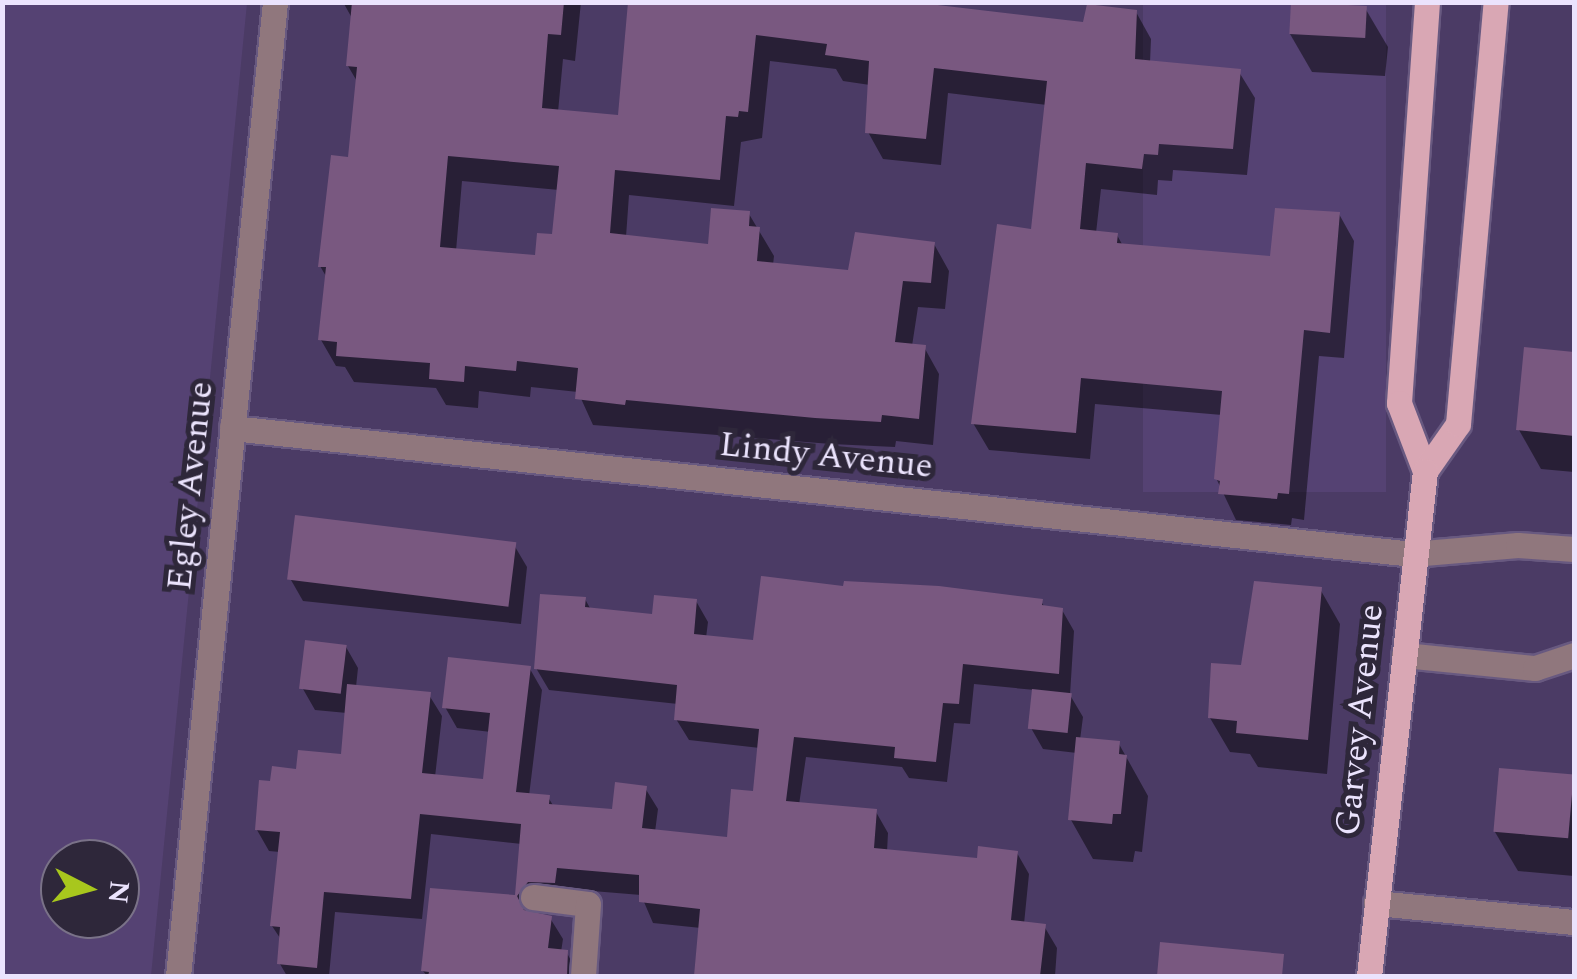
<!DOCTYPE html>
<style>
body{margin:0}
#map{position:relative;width:1577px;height:979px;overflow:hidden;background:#4b3b65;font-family:Spectral,serif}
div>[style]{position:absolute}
.built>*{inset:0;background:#554273;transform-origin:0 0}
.shadow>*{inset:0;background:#0007}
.building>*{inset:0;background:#795880;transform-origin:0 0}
.roads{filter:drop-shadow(2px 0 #685980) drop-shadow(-2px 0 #685980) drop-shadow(0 2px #685980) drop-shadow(0 -2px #685980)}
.minor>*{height:25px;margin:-12.5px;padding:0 12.5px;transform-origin:12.5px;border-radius:12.5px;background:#90777d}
.major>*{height:25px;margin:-12.5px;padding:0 12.5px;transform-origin:12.5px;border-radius:12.5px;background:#d9a7b4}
span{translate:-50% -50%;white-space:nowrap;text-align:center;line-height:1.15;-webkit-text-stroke:10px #2e273a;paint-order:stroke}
.street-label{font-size:35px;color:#ebe3fd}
.frame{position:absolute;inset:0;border:5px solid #ebe3fd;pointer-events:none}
.north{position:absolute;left:40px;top:839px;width:100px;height:100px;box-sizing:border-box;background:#2e273a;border:2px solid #7a7288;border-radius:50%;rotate:96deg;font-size:28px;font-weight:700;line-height:40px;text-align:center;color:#ebe3fd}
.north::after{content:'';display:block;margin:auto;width:35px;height:45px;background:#a8c71d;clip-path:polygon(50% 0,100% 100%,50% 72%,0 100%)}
</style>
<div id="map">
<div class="built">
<div style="clip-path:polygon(evenodd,2px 3px,247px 3px,151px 976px,3px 976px,2px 3px,60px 859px,120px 859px,120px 919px,60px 919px,60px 859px)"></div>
<div style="left:1143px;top:3px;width:243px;height:489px"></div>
</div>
<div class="shadow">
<div style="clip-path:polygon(evenodd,343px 2px,581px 2px,575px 61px,563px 59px,558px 112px,620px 118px,632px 2px,1085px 25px,1136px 12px,1151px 39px,1150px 63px,1239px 72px,1255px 98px,1247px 175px,1173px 170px,1172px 181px,1158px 180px,1157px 195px,1101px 189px,1096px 233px,1117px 235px,1123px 246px,1273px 259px,1339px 214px,1354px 241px,1344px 358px,1319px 356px,1304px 520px,1292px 518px,1291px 525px,1236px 520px,1216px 478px,1222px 415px,1095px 404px,1090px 459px,989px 450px,973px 423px,1033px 231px,1047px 105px,948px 93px,941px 165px,883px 159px,868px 132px,870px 85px,843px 81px,836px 69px,770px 61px,762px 138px,741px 142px,734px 206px,629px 195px,626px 237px,710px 247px,749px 214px,774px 256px,773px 265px,850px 273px,934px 244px,949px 271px,945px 309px,918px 307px,912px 346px,924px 347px,939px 374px,933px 445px,896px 441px,895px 447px,831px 444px,593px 425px,578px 392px,531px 387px,530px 397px,479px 391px,478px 408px,446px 405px,436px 388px,354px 382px,345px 367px,336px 366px,321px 340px,327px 278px,320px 266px,350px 160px,358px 83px,348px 66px,353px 20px,343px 2px,462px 181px,559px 190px,555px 237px,537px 258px,456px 251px,462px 181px)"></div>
<div style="clip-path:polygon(1294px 2px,1365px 8px,1388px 47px,1385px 76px,1312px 72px,1290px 34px)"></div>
<div style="clip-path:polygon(1526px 350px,1574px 355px,1574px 472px,1541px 469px,1519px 430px)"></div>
<div style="clip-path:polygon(514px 545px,527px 567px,521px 624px,303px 601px,291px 580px)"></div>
<div style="clip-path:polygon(846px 589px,1041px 601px,1045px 608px,1062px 610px,1074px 631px,1070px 695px,1083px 717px,1080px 740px,1119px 744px,1148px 796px,1142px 852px,1135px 851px,1133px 862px,1093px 859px,1071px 820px,1077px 753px,1043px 749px,1031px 728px,1035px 690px,974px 684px,970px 724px,954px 723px,947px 782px,909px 778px,902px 767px,806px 757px,799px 805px,876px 812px,888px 833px,887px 852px,979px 861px,1017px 853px,1029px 874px,1024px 924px,1044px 926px,1057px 948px,1055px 976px,696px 976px,701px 928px,653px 923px,641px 895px,568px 889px,566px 904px,547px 901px,530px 914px,550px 918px,563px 939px,561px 952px,567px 953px,579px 976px,427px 976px,423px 971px,517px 898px,522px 844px,431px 834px,422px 919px,335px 912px,329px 976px,287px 976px,280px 964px,282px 941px,272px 926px,280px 852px,269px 851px,257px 830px,273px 784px,343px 757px,347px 713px,315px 710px,303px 689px,346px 647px,358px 668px,356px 687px,429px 695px,442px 716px,435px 777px,485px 782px,491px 732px,457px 728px,445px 707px,530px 669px,542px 690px,529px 796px,548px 797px,554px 807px,614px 812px,645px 788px,658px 809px,655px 832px,729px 840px,755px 794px,760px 748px,689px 740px,676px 719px,678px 704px,549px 690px,536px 668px,585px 599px,591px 610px,655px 617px,696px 601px,708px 622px,706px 638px,755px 643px)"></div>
<div style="clip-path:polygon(1320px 589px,1340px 624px,1327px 774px,1258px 767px,1250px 754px,1230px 752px,1210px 718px,1244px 668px)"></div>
<div style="clip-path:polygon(1501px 770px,1574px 777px,1574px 876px,1518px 871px,1495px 832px)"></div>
<div style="clip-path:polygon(1163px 944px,1249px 953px,1262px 976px,1159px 976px)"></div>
</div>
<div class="building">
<div style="clip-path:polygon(evenodd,352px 2px,564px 2px,561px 35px,548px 34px,542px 108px,618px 115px,628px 2px,912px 2px,1083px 22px,1087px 4px,1137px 10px,1135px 59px,1241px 69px,1233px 149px,1159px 144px,1158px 155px,1144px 154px,1142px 169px,1086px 163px,1080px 229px,1118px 233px,1117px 243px,1270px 256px,1275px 208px,1340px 212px,1330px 333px,1304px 330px,1289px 494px,1278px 493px,1277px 499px,1218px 494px,1220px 481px,1214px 479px,1222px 391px,1081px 378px,1076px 433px,971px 424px,997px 224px,1031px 229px,1047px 81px,934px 68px,926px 139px,865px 133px,869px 61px,825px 55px,827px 44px,756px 35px,748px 112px,739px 111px,738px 117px,726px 116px,720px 180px,615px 170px,610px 233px,708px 244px,711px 208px,750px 211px,749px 226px,760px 227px,757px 261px,848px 270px,855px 232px,935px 242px,931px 283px,903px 281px,895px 342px,926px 345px,919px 419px,882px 415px,881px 422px,815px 418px,626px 400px,625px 405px,575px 399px,578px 368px,517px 361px,516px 371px,465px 366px,464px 382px,429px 379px,430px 363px,336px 356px,337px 342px,318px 340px,326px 267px,318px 267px,331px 155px,348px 157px,357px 67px,346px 66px,352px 2px,448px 156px,559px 166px,552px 234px,537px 233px,535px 255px,440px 247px,448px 156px)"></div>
<div style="left:1291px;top:2px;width:76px;height:32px;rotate:3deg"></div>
<div style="clip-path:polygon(1524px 347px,1574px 352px,1574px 436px,1516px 430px)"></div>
<div style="left:295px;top:515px;width:223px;height:65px;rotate:7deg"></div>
<div style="clip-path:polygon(761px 576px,843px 586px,844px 581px,939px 586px,1043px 599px,1042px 605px,1063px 608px,1059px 674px,963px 664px,959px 704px,943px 703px,936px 762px,894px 758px,895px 747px,794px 737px,786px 801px,877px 809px,874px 848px,977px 858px,978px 846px,1018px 851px,1011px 920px,1046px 924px,1040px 976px,694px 976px,700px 909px,639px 902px,639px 875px,557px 868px,555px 883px,528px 882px,517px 896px,524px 910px,552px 916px,548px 948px,568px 950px,567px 976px,428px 976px,429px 972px,421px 971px,430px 888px,515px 895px,521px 824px,420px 814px,411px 899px,324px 892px,317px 968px,277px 964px,280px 927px,270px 926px,280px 832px,255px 830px,259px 780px,270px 781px,272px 766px,296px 769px,298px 750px,341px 754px,347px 684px,431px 692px,422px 773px,483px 779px,490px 713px,442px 708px,448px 657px,531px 666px,516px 792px,550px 795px,549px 804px,612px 809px,615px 782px,647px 786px,642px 828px,727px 837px,731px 789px,753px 791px,759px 729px,674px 720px,677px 685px,534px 669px,540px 594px,586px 597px,585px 607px,652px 614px,654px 595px,697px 599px,694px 634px,753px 640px)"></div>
<div style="clip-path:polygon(1254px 581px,1322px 587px,1308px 740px,1236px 733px,1237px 721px,1208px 718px,1211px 663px,1241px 665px)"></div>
<div style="left:305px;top:640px;width:42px;height:49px;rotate:7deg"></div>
<div style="left:1032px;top:689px;width:40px;height:40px;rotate:6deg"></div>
<div style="clip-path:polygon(1076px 737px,1120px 741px,1119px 754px,1127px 755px,1121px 814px,1113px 814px,1112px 824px,1068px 820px)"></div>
<div style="left:1499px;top:768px;width:75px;height:64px;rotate:5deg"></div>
<div style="clip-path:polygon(1160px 942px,1284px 954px,1282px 976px,1157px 976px)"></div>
</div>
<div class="roads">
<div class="minor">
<div style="left:232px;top:428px;width:1187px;rotate:6.09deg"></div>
<div style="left:1412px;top:554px;width:106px;rotate:-4.9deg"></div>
<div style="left:1518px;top:545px;width:56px;rotate:4.1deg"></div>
<div style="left:1404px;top:655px;width:132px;rotate:5.7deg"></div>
<div style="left:1535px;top:668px;width:41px;rotate:-18.4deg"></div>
<div style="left:533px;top:897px;width:55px;rotate:7.3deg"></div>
<div style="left:588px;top:904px;width:72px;rotate:94deg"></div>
<div style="left:1376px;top:903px;width:199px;rotate:5.5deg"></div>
<div style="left:178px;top:976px;width:979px;rotate:-84.31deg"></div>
</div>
<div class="major">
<div style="left:1427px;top:2px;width:402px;rotate:94deg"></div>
<div style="left:1399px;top:403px;width:73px;rotate:69.1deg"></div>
<div style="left:1425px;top:471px;width:57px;rotate:-54.9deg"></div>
<div style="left:1458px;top:424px;width:424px;rotate:-84.9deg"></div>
<div style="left:1369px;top:976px;width:508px;rotate:-83.67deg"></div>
</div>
</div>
<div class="street-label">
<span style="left:826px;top:456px;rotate:6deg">Lindy Avenue</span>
<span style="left:191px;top:486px;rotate:-84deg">Egley Avenue</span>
<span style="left:1360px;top:720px;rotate:-84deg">Garvey Avenue</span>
</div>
<div class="frame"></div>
<div class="north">N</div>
</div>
